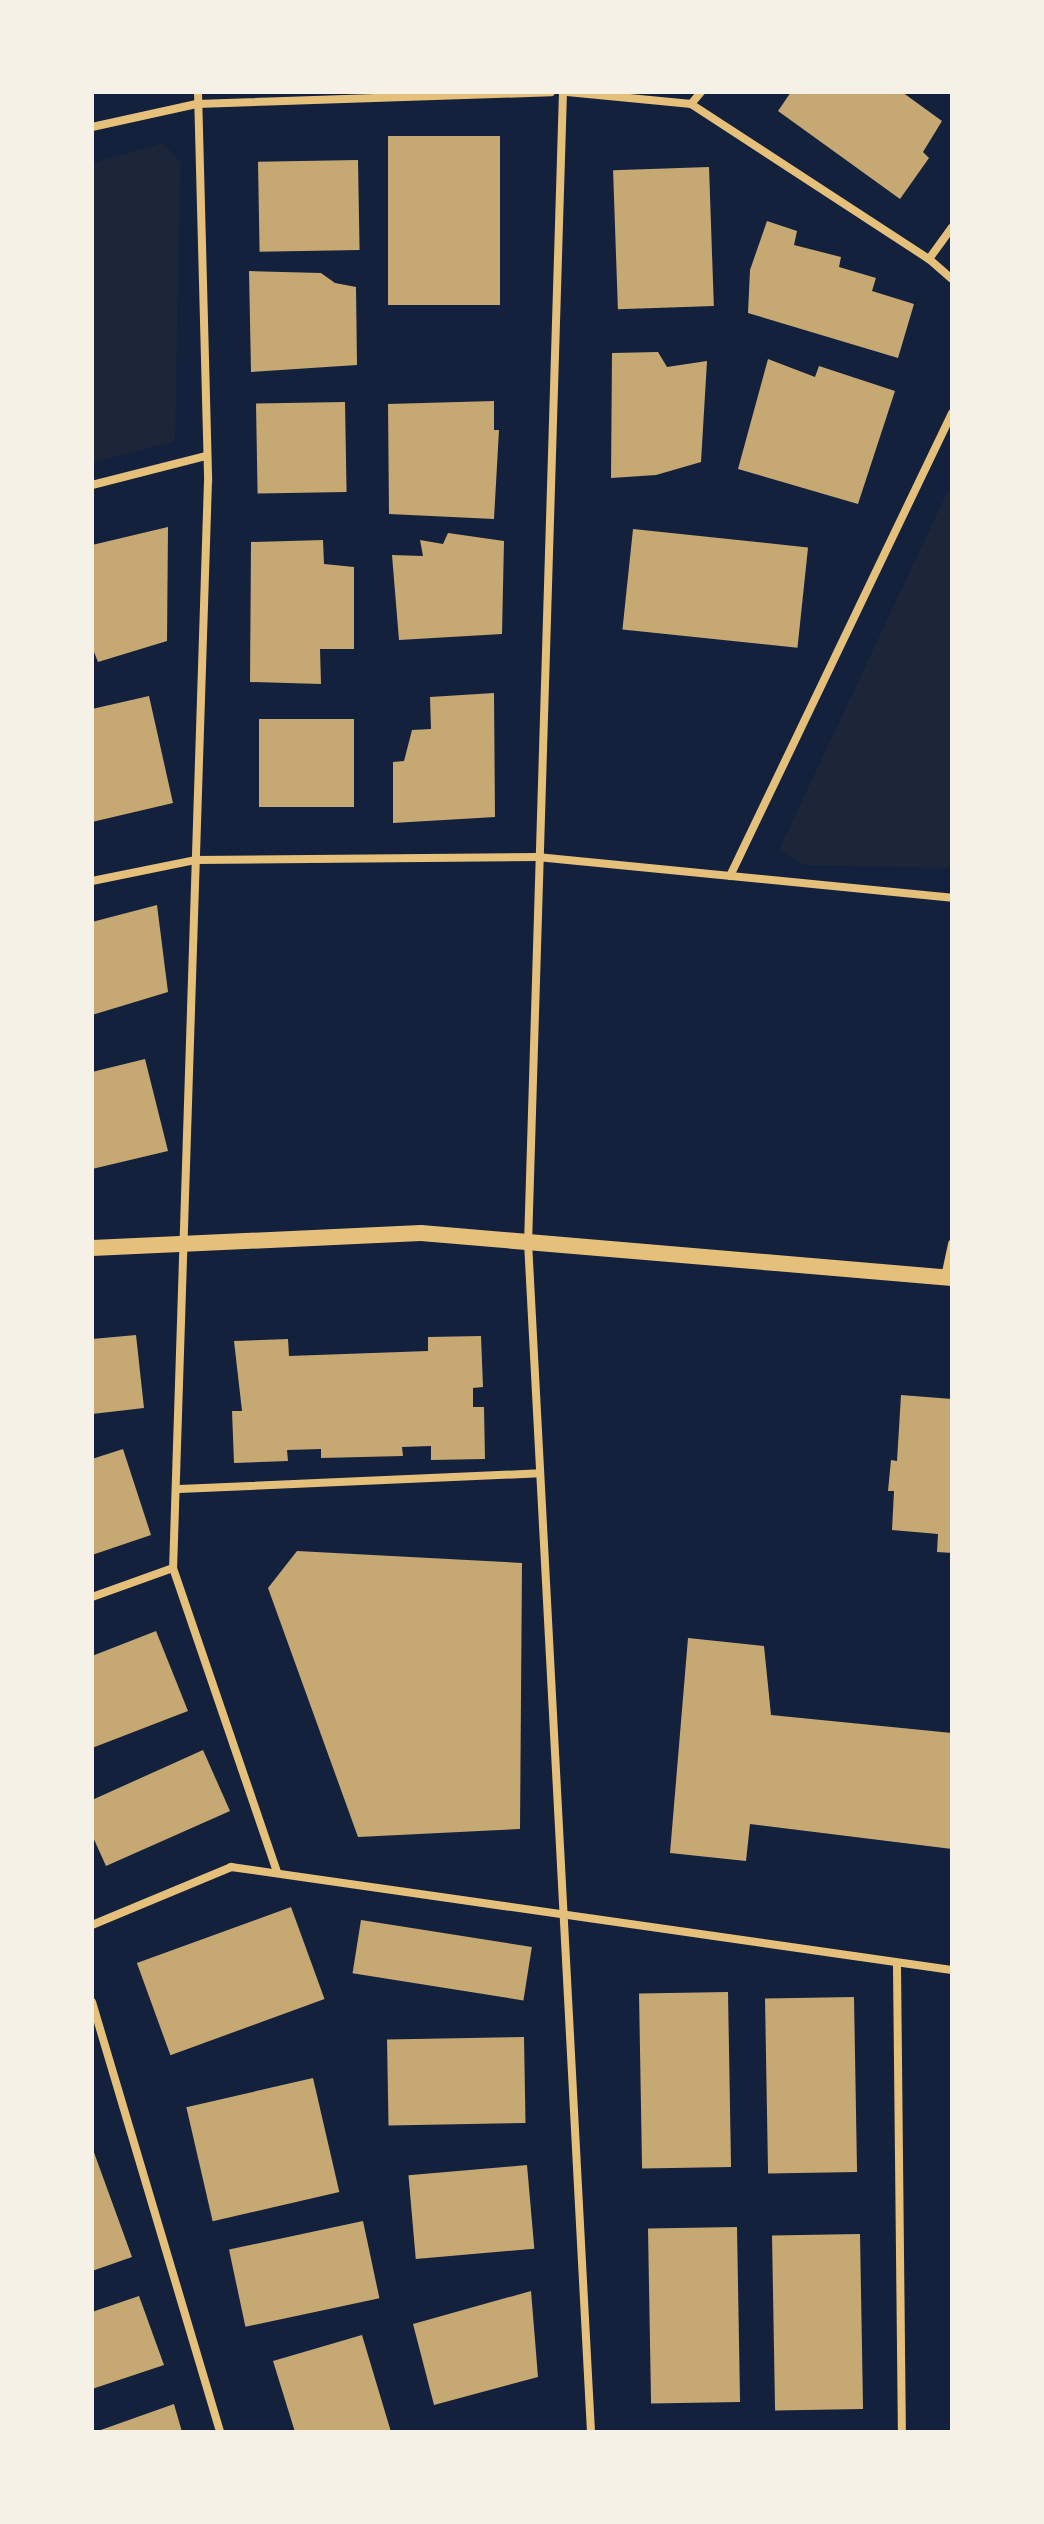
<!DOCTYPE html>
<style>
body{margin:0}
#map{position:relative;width:1044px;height:2524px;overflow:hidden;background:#14213d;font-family:"Work Sans",sans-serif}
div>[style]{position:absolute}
.green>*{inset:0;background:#1d2539}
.building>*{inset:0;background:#c6a872;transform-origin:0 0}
.minor>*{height:8px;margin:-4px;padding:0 4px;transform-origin:4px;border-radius:4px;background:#e5c07b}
.secondary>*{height:16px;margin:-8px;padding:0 8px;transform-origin:8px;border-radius:8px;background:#e5c07b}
span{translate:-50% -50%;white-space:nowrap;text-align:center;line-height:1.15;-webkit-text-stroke:6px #f6f1e7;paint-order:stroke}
.frame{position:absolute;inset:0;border:94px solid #f6f1e7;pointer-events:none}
</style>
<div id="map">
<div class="green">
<div style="clip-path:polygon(163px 143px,180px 162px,175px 441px,92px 463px,92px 163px)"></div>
<div style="clip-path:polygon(952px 482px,952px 868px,805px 865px,779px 850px)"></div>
</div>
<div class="building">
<div style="clip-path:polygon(791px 92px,902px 92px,942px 121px,923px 152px,929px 158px,900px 199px,778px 111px)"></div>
<div style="left:500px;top:136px;width:169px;height:112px;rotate:90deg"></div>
<div style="left:358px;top:160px;width:90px;height:100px;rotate:89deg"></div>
<div style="left:709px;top:167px;width:139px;height:96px;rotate:88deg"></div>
<div style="clip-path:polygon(767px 221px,797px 231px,794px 245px,841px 257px,839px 267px,876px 278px,872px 291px,914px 304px,898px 358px,748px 313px,750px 270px)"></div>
<div style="clip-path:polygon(249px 271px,321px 273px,335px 283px,356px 287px,357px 365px,251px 372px)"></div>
<div style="clip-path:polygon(658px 352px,667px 367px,707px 361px,701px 462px,656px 475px,611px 478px,612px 353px)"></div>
<div style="clip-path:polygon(768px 359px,815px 377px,819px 366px,895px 391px,858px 504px,738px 469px)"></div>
<div style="clip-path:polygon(494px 401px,494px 430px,499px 430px,494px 519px,389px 514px,388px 404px)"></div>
<div style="left:345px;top:402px;width:90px;height:89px;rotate:89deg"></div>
<div style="clip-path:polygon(168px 527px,167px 641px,98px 662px,92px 647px,92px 545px)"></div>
<div style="left:633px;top:529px;width:176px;height:101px;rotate:6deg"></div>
<div style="clip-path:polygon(448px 533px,504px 541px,502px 634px,399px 640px,392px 555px,423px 556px,420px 540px,443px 544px)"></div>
<div style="clip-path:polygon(323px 540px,324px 564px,354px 567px,354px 649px,320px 649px,321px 684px,250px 682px,251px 542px)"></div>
<div style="clip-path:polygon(494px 693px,495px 817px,393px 823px,393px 762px,404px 761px,412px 730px,431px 729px,430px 697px)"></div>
<div style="clip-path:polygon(149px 696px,173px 803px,92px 822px,92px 709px)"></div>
<div style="left:259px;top:719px;width:95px;height:88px"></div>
<div style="clip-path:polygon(157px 905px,168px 992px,92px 1015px,92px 922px)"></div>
<div style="clip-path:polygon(145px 1059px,168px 1151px,92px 1169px,92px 1072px)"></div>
<div style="clip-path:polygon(136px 1335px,144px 1408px,92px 1414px,92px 1339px)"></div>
<div style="clip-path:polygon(481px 1336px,483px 1387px,473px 1388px,473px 1407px,484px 1407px,485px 1459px,431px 1460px,431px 1446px,402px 1447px,403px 1456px,321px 1458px,321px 1449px,287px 1450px,288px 1461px,234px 1463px,232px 1411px,242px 1411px,234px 1341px,288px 1339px,289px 1356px,428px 1351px,428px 1337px)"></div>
<div style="clip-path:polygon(901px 1395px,952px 1399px,952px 1553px,937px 1552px,938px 1534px,892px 1530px,894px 1491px,888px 1491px,891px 1460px,897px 1461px)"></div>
<div style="clip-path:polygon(123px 1449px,151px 1535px,92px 1555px,92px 1459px)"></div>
<div style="clip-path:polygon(297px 1551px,522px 1563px,520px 1829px,358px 1837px,268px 1588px)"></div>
<div style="clip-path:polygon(156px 1631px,188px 1711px,92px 1748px,92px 1656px)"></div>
<div style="clip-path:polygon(688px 1638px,764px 1646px,771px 1715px,952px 1733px,952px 1849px,750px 1824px,746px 1861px,670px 1853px)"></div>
<div style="clip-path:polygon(203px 1750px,230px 1811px,106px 1866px,92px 1835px,92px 1800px)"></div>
<div style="left:291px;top:1907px;width:98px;height:164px;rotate:70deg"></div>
<div style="left:361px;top:1920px;width:173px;height:54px;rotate:9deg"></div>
<div style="left:728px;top:1992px;width:175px;height:89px;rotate:89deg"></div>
<div style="left:854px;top:1997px;width:175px;height:89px;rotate:89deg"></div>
<div style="left:524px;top:2037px;width:86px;height:137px;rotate:89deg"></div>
<div style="left:313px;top:2078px;width:117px;height:130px;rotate:77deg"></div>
<div style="clip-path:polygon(92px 2147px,132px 2257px,92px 2271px)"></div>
<div style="left:527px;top:2165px;width:84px;height:119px;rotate:85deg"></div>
<div style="left:363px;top:2221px;width:79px;height:137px;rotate:78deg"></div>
<div style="left:737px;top:2227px;width:175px;height:89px;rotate:89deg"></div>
<div style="left:860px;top:2234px;width:175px;height:88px;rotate:89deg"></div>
<div style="clip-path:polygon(531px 2291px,538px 2377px,434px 2405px,413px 2324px)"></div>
<div style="clip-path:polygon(139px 2296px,164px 2365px,92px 2389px,92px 2312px)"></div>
<div style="clip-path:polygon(362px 2335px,391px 2432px,295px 2432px,273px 2361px)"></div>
<div style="clip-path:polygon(174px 2404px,182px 2432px,95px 2432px)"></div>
</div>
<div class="minor">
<div style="left:198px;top:92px;width:389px;rotate:88.5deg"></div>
<div style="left:208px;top:481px;width:1088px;rotate:91.84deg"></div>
<div style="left:173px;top:1568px;width:321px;rotate:71.1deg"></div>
<div style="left:563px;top:92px;width:1151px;rotate:91.74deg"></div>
<div style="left:528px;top:1242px;width:1192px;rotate:86.97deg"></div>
<div style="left:567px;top:92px;width:125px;rotate:5.5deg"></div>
<div style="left:691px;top:104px;width:284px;rotate:33.1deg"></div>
<div style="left:929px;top:259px;width:30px;rotate:41deg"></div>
<div style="left:691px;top:104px;width:16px;rotate:-50deg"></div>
<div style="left:92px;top:127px;width:107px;rotate:-12.4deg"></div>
<div style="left:197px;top:104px;width:354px;rotate:-1.9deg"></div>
<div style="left:929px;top:259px;width:39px;rotate:-54deg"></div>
<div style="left:92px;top:485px;width:118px;rotate:-14.3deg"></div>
<div style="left:730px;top:876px;width:513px;rotate:-64.38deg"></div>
<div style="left:92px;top:881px;width:105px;rotate:-11.5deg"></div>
<div style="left:195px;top:860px;width:342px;rotate:-0.5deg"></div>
<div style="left:537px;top:857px;width:417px;rotate:5.6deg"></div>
<div style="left:945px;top:1277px;width:34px;rotate:-78deg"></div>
<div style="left:179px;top:1489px;width:361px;rotate:-2.5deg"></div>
<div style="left:92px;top:1597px;width:86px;rotate:-19.7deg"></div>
<div style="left:92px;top:1925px;width:151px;rotate:-22.6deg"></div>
<div style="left:231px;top:1867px;width:728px;rotate:8.13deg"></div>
<div style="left:897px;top:1966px;width:466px;rotate:89.4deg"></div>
<div style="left:92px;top:2002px;width:449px;rotate:73.4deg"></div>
</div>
<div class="secondary">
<div style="left:92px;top:1248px;width:329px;rotate:-2.6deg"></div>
<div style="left:421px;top:1233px;width:533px;rotate:4.84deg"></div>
</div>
<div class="frame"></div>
</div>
